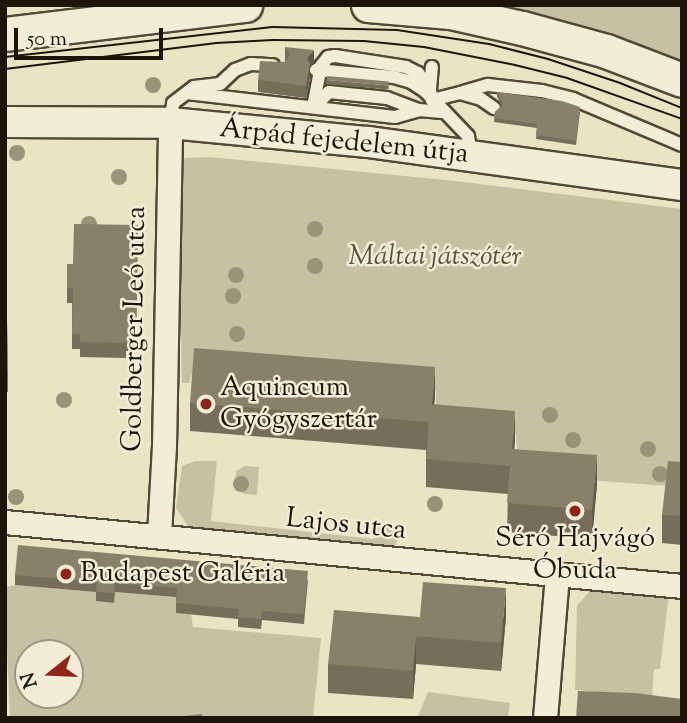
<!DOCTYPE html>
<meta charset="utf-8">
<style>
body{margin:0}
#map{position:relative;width:687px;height:723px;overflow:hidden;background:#ece3c3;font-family:"Sorts Mill Goudy",serif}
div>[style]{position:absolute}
.green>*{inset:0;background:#c9c0a3}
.roads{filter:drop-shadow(2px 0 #524838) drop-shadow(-2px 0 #524838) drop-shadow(0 2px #524838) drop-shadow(0 -2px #524838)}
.service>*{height:12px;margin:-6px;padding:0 6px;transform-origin:6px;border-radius:6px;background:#f3edd8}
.minor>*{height:23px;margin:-11.5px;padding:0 11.5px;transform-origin:11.5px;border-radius:11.5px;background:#f3edd8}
.tertiary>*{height:30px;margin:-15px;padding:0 15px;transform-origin:15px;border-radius:15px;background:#f3edd8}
.secondary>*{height:33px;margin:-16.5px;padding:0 16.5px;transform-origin:16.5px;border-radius:16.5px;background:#f3edd8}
.tram>*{height:2px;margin:-1px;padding:0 1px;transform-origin:1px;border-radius:1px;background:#1e1409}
.trees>*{width:16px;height:16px;margin:-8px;border-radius:50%;background:#9c927a}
.wall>*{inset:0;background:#766e5b;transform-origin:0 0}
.shaded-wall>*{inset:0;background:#605a4a}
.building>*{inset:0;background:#89806a;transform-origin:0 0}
.dots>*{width:19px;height:19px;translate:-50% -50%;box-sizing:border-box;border:4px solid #f3edd8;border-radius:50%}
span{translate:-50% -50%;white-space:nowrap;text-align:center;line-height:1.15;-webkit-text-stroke:5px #f3edd8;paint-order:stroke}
.street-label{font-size:28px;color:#1e1409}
.park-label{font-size:28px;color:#5a503f;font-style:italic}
.poi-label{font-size:28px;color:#1e1409}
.left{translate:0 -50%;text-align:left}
.frame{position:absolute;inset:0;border:7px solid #1e1409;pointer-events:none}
.north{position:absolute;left:14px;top:639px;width:70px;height:70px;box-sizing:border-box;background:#f3edd8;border:2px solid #9e9685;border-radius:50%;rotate:252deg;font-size:19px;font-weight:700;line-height:28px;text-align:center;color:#1e1409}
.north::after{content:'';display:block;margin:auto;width:24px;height:32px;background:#8f2418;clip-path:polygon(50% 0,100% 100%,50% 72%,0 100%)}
.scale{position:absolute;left:14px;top:28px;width:149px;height:32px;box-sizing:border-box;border:4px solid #1e1409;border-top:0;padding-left:9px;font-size:21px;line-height:24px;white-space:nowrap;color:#1e1409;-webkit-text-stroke:5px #f3edd8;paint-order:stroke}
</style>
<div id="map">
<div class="green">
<div style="clip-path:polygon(476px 5px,682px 5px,682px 66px,585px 26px)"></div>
<div style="clip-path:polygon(210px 157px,456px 181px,682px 209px,682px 487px,601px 481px,518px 470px,516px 434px,436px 429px,436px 391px,193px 370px,189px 383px,182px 383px,178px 180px,185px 158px)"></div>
<div style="clip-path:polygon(195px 461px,217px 461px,211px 521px,373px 539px,376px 523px,391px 525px,396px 530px,397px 542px,394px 547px,190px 529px,176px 508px,182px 466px)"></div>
<div style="clip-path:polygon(245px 466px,259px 467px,257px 495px,244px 494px,236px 487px,236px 471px)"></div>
<div style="clip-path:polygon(evenodd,15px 585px,97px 592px,113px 603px,115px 592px,177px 597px,176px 612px,191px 614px,193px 627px,321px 638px,313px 718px,10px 718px,5px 604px,7px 587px,15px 585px,28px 653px,70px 653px,70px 695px,28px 695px,28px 653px)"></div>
<div style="clip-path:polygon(593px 587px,669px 593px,660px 669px,654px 669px,652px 697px,575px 690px,577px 606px)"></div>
<div style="clip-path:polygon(428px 692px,510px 703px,508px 718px,407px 718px,418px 716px)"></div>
</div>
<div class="roads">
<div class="service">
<div style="left:316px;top:70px;width:78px;rotate:5.1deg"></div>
<div style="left:394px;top:77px;width:18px;rotate:16deg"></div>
<div style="left:411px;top:82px;width:17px;rotate:33deg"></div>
<div style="left:425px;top:91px;width:62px;rotate:46.3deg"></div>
<div style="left:468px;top:136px;width:20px;rotate:81deg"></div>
<div style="left:430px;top:89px;width:22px;rotate:-85deg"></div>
<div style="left:463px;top:92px;width:26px;rotate:-16deg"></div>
<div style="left:488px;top:85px;width:54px;rotate:6.3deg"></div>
<div style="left:542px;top:91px;width:32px;rotate:14deg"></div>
<div style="left:573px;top:99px;width:118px;rotate:22.9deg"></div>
<div style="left:187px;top:93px;width:209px;rotate:6.6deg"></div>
<div style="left:395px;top:117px;width:25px;rotate:-16deg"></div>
<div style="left:419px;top:110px;width:23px;rotate:5deg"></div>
<div style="left:316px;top:105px;width:18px;rotate:-45deg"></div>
<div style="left:329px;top:92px;width:58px;rotate:5.9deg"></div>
<div style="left:387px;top:98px;width:34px;rotate:21deg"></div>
<div style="left:313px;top:107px;width:42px;rotate:-79deg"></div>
<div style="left:321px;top:66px;width:11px;rotate:-52deg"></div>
<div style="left:328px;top:57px;width:7px;rotate:-8deg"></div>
<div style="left:335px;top:56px;width:72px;rotate:8.8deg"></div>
<div style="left:406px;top:67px;width:13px;rotate:27deg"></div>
<div style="left:418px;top:73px;width:21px;rotate:55deg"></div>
<div style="left:430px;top:90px;width:10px;rotate:79deg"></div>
<div style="left:432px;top:100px;width:29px;rotate:-14deg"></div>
<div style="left:460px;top:93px;width:22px;rotate:16deg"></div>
<div style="left:481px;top:99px;width:16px;rotate:35deg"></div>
<div style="left:170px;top:123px;width:20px;rotate:-81deg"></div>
<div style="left:173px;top:103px;width:26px;rotate:-37deg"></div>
<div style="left:194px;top:87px;width:26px;rotate:-7deg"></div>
<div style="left:220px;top:84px;width:21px;rotate:-43deg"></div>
<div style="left:235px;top:70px;width:17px;rotate:-21deg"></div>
<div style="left:251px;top:64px;width:22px;rotate:3deg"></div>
</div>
<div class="minor">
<div style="left:5px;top:522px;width:680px;rotate:5.4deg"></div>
<div style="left:159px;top:535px;width:89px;rotate:-86.8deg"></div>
<div style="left:164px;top:446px;width:323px;rotate:-88.9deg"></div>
<div style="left:545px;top:718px;width:144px;rotate:-85.2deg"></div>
</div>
<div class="tertiary">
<div style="left:5px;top:122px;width:165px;rotate:0.3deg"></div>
<div style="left:170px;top:123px;width:199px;rotate:5.5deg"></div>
<div style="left:368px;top:142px;width:317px;rotate:7.8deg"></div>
</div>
<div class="secondary">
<div style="left:368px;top:5px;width:82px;rotate:4.9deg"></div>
<div style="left:450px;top:12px;width:74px;rotate:12.5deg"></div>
<div style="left:522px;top:28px;width:87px;rotate:15.3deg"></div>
<div style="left:606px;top:51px;width:81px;rotate:20.9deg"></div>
<div style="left:5px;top:34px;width:242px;rotate:-6.9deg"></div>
</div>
</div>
<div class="tram">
<div style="left:5px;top:57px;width:269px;rotate:-6.4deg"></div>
<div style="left:272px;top:27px;width:125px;rotate:1.4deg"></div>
<div style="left:397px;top:30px;width:93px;rotate:8.7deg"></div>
<div style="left:489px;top:44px;width:61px;rotate:14.3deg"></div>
<div style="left:548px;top:59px;width:76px;rotate:18.4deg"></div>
<div style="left:620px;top:83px;width:67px;rotate:22deg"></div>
<div style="left:5px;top:69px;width:213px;rotate:-7deg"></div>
<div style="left:216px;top:43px;width:57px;rotate:-3deg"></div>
<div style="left:273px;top:40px;width:91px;rotate:0.6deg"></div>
<div style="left:364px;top:41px;width:60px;rotate:5.7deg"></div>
<div style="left:424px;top:47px;width:93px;rotate:11.2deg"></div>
<div style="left:515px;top:65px;width:54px;rotate:14deg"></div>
<div style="left:567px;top:78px;width:122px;rotate:19.6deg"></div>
</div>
<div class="trees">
<div style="left:153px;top:85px"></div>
<div style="left:17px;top:153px"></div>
<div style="left:119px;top:177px"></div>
<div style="left:89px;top:224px"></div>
<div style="left:315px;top:229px"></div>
<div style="left:315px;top:266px"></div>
<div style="left:236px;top:275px"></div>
<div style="left:233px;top:296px"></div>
<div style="left:237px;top:334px"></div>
<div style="left:64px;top:400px"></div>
<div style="left:550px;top:415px"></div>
<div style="left:573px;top:440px"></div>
<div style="left:648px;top:449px"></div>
<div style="left:660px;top:474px"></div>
<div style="left:241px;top:484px"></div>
<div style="left:16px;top:497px"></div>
<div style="left:435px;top:504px"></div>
</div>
<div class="wall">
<div style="clip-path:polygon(285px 47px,314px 62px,310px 66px,310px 76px,306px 98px,258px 92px,258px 80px,285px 62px)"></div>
<div style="left:326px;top:80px;width:63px;height:4px;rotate:5deg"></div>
<div style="clip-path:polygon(497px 92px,580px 112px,576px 145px,536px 139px,537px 128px,494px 122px,495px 112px,501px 106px,497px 96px)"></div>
<div style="clip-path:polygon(5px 220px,8px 371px,8px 392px,5px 392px)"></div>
<div style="clip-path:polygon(138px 225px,136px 351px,126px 351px,126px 358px,80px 357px,80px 349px,72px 349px,72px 303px,67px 303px,67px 264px,73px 264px)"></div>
<div style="clip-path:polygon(435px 396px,434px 404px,515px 440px,514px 449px,597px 484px,592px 539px,507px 532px,508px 494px,426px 487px,426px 450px,190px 431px,190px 403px)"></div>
<div style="clip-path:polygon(682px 462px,682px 545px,662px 543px,662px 515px)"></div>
<div style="clip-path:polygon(15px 575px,308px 580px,304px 624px,262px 620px,261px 629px,238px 627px,238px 619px,176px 613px,176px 597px,115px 592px,114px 603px,96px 601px,96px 592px,15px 585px)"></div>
<div style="clip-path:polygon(420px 617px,506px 617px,501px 671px,416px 664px,413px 699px,328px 693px,328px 664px)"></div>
</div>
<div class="shaded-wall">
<div style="clip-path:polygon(314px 50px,314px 62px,310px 66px,310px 76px,306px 98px,307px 57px)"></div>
<div style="clip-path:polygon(435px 367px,435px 396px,432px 433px,432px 404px)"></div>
<div style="clip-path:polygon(515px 411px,515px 440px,512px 477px,512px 449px)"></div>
<div style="clip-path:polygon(597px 455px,597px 484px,592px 539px,592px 510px)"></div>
<div style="clip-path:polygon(506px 588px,506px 617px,501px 671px,501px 643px)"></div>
<div style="clip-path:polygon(416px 636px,416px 664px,413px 699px,413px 671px)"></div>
</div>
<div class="building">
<div style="clip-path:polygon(285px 47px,314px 50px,307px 57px,310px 64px,306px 86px,258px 80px,260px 61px,285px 62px,290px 54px)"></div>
<div style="left:327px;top:76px;width:62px;height:4px;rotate:5deg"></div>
<div style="clip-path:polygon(497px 92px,562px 101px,580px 107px,576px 141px,536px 135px,537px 124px,494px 118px,495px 112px,503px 105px)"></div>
<div style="clip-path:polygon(5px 220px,8px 371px,5px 372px)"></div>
<div style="clip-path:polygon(74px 224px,138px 225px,136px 336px,126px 336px,126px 343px,80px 342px,80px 334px,72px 334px,73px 288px,67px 288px,67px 264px,73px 264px)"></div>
<div style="clip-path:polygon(194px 348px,435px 367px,432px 404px,515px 411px,512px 449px,597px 455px,592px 510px,507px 503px,510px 466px,426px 459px,429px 422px,190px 403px)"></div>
<div style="clip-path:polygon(668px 461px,682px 462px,682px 516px,662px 515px)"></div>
<div style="clip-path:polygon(18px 545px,308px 571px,304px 614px,262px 611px,261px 619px,238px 617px,239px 609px,176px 603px,177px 588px,115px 583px,114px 593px,96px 592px,97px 582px,15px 575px)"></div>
<div style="clip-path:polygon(423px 582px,506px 588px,501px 643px,416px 636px,413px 671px,328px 664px,334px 610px,420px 617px)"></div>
<div style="clip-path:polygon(578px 691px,635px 693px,682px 699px,682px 718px,576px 718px)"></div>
<div style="clip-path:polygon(202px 714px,202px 718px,166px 718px)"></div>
</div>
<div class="dots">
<div style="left:206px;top:404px;background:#8f2418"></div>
<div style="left:575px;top:511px;background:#8f2418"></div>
<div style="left:66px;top:574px;background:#8f2418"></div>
</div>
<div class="street-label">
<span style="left:344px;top:142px;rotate:6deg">Árpád fejedelem útja</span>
<span style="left:135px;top:329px;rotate:-89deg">Goldberger Leó utca</span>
<span style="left:346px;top:525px;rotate:6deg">Lajos utca</span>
</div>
<div class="park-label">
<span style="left:435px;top:257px">Máltai játszótér</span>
</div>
<div class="poi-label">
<span class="left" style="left:220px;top:404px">Aquincum<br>Gyógyszertár</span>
<span style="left:575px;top:555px">Séró Hajvágó<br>Óbuda</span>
<span class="left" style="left:80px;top:574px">Budapest Galéria</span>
</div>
<div class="frame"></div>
<div class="north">N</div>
<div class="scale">50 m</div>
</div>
